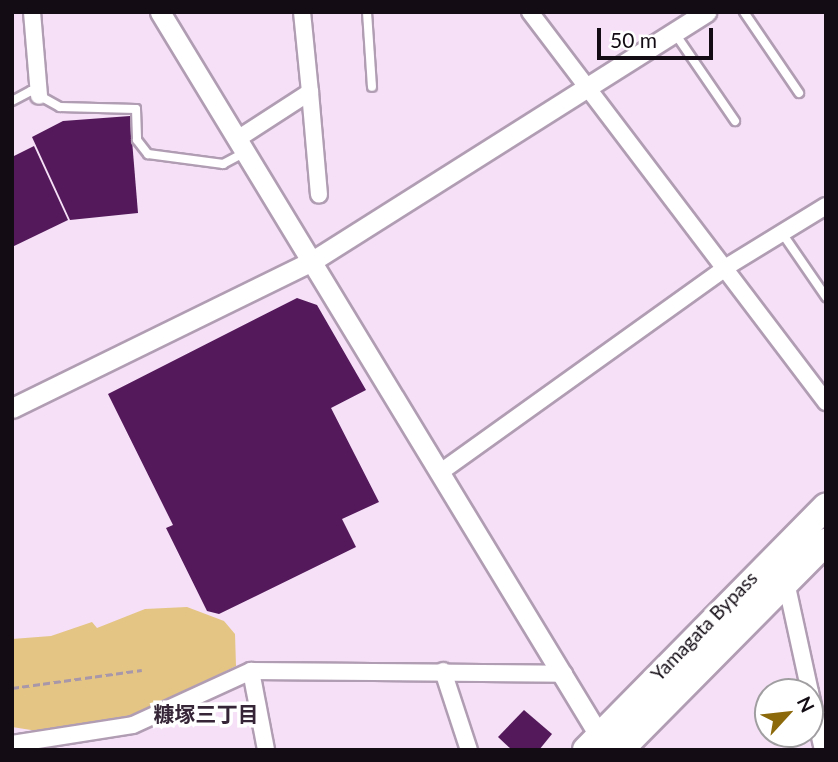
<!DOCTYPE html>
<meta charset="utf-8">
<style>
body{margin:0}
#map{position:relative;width:838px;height:762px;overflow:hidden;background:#f5e0f7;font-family:Lato,"Noto Sans JP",sans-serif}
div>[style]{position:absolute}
.green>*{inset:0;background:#e4c584}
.building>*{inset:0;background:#53195a}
.path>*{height:2.5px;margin-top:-1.25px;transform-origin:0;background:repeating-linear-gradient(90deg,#a797a9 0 7px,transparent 0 10.5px)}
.roads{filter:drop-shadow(2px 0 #b19db3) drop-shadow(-2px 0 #b19db3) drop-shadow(0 2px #b19db3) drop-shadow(0 -2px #b19db3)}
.service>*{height:8px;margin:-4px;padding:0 4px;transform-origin:4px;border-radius:4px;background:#fff}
.minor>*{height:16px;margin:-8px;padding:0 8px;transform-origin:8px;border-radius:8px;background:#fff}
.tertiary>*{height:19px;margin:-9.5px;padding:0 9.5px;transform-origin:9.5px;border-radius:9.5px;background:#fff}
.trunk>*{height:26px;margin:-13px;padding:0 13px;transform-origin:13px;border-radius:13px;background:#fff}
span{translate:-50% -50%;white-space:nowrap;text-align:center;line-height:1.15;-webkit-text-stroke:7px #fff;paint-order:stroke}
.street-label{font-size:19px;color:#130c14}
.neighbourhood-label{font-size:21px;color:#352537;font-weight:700}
.frame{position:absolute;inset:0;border:14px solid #130c14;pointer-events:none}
.north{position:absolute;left:754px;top:678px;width:70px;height:70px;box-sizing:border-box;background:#fff;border:2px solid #a19ea1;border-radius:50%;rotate:63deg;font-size:19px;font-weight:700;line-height:28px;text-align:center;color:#130c14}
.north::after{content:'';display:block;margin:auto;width:24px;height:32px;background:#8c6a0b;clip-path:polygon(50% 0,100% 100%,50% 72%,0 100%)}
.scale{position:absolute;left:597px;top:28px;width:116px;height:32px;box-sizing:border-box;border:4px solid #130c14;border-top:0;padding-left:9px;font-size:21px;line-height:24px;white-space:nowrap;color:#130c14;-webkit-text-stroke:5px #fff;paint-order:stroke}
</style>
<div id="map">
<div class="green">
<div style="clip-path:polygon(187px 607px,224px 621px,235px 634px,236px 666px,128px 720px,44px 732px,12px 727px,12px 639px,51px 636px,92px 622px,97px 628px,145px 609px)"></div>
</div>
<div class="building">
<div style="clip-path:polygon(130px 116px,138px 213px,70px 220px,32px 137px,63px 121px)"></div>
<div style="clip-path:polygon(34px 146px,68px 220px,12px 247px,12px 157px)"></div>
<div style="clip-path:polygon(297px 298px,317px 305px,366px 390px,331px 408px,379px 502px,342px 519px,356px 547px,219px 614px,207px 611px,166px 528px,173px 525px,108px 394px)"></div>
<div style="clip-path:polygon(524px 710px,552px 734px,539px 750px,512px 750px,498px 737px)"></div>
</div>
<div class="path">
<div style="left:12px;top:688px;width:131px;rotate:-7.9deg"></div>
</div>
<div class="roads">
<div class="service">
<div style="left:367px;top:12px;width:75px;rotate:86.2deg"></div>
<div style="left:744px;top:12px;width:98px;rotate:55.8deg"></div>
<div style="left:674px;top:32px;width:108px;rotate:55.6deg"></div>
<div style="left:12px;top:101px;width:21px;rotate:-28deg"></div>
<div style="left:31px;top:91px;width:33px;rotate:29deg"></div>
<div style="left:60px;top:107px;width:76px;rotate:1.5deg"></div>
<div style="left:136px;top:109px;width:31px;rotate:88deg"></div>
<div style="left:137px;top:140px;width:18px;rotate:52deg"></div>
<div style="left:148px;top:154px;width:76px;rotate:7.6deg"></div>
<div style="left:223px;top:164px;width:26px;rotate:-28deg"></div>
<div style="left:782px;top:233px;width:78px;rotate:55.5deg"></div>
</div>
<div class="minor">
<div style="left:32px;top:12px;width:84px;rotate:85.2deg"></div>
<div style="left:530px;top:12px;width:490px;rotate:52.8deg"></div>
<div style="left:310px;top:92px;width:103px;rotate:85deg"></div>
<div style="left:239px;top:138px;width:85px;rotate:-32.9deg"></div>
<div style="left:310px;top:92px;width:80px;rotate:-95.7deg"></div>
<div style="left:442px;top:471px;width:352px;rotate:-35.6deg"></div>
<div style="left:728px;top:266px;width:115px;rotate:-31.5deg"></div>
<div style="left:786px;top:582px;width:113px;rotate:77.7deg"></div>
<div style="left:251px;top:671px;width:80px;rotate:79.2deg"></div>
<div style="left:443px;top:671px;width:83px;rotate:71.8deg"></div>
<div style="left:810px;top:692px;width:59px;rotate:77.4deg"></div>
<div style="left:12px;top:744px;width:122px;rotate:-8.9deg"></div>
<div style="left:133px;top:725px;width:130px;rotate:-24.6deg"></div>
<div style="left:251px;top:671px;width:313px;rotate:0.5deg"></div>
</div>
<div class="tertiary">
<div style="left:160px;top:12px;width:863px;rotate:58.74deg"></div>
<div style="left:12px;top:408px;width:336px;rotate:-26.1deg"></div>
<div style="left:314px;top:260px;width:464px;rotate:-32.3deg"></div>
</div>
<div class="trunk">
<div style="left:586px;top:750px;width:342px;rotate:-45.4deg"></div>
<div style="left:620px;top:750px;width:293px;rotate:-45.3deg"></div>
</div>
</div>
<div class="street-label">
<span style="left:704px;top:626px;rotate:-46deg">Yamagata Bypass</span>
</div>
<div class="neighbourhood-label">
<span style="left:206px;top:714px">糠塚三丁目</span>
</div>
<div class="frame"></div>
<div class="north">N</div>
<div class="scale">50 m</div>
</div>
